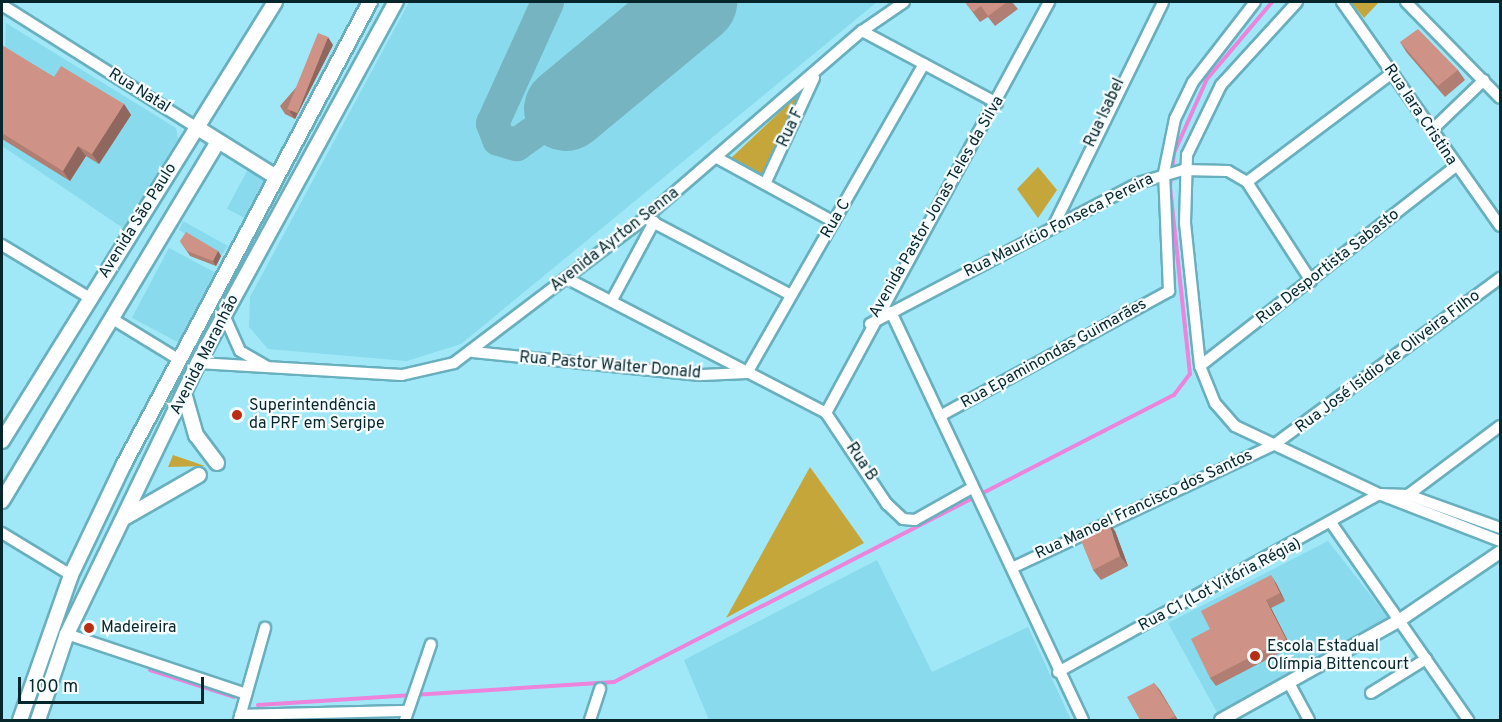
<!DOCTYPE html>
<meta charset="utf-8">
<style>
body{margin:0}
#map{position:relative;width:1502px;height:722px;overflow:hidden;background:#a0e8f8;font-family:Overpass,sans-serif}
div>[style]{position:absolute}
.built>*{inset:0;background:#88daec;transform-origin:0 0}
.green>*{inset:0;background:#c5a63b}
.stream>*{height:4px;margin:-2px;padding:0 2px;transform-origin:2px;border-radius:2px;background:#ec84dc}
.taxiway>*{height:33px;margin:-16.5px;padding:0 16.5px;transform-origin:16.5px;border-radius:16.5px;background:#77b4c2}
.runway>*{height:84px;margin:-42px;padding:0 42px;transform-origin:42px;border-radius:42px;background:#77b4c2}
.roads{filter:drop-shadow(2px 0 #69afbe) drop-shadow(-2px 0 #69afbe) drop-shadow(0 2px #69afbe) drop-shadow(0 -2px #69afbe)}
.minor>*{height:10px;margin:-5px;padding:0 5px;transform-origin:5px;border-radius:5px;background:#fff}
.tertiary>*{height:12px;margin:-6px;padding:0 6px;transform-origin:6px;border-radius:6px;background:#fff}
.secondary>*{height:14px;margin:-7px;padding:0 7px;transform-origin:7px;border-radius:7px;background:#fff}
.wall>*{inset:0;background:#b17e73}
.shaded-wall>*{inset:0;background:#90675e}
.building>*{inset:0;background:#ce9386;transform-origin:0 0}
.dots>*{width:16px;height:16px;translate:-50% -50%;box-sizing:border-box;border:3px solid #f6fdff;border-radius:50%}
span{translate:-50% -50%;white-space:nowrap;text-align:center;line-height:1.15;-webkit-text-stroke:4.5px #f6fdff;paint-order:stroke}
.street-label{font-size:16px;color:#07262c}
.poi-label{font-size:16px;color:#07262c}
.left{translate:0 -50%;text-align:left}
.frame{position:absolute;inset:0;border:3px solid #07262c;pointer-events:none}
.scale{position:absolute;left:18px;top:677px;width:186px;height:27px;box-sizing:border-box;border:3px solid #07262c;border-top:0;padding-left:8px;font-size:18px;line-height:21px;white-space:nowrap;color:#07262c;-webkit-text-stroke:4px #f6fdff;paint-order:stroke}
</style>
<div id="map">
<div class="built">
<div style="clip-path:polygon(409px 2px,877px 2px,461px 344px,407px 361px,268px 349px,249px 327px,250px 297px)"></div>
<div style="clip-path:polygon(6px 23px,176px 128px,178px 139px,123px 228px,2px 146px)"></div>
<div style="left:248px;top:169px;width:21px;height:45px;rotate:28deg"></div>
<div style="clip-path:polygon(183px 221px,228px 246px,221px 256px,179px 230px)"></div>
<div style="left:169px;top:248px;width:57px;height:79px;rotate:28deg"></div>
<div style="clip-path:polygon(1328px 541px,1390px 620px,1219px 716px,1168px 623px)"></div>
<div style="clip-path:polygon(877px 560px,932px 672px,1028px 627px,1071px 720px,709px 720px,684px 660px)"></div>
</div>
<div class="green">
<div style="clip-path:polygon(1351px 2px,1379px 2px,1364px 18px)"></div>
<div style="clip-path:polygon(801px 92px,762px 175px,731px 158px)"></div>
<div style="clip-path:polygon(1038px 167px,1057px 190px,1038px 218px,1017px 189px)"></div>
<div style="clip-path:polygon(173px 455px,205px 466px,168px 467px)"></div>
<div style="clip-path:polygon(810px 467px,864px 543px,726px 618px)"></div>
</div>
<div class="stream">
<div style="left:150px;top:670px;width:88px;rotate:17.8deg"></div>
<div style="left:258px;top:705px;width:357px;rotate:-3.7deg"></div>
<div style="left:614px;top:682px;width:629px;rotate:-27.14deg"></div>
<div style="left:1174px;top:395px;width:26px;rotate:-53deg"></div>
<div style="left:1190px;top:374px;width:189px;rotate:-96.1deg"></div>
<div style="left:1170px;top:186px;width:33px;rotate:-83deg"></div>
<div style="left:1174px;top:153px;width:81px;rotate:-66deg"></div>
<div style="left:1207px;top:79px;width:101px;rotate:-49.8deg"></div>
</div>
<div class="taxiway">
<div style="left:547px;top:2px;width:133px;rotate:114.4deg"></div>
<div style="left:492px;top:123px;width:17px;rotate:69deg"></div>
<div style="left:498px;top:139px;width:19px;rotate:16deg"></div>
<div style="left:516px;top:144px;width:61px;rotate:-35deg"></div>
</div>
<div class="runway">
<div style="left:566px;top:109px;width:168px;rotate:-39.7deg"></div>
</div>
<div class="roads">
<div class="minor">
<div style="left:1297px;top:2px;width:113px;rotate:132.5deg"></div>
<div style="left:1221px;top:85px;width:78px;rotate:115.9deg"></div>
<div style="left:1187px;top:155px;width:68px;rotate:91.7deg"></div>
<div style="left:1185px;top:223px;width:144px;rotate:84deg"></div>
<div style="left:1200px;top:366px;width:40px;rotate:68deg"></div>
<div style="left:1215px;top:403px;width:30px;rotate:49deg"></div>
<div style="left:1235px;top:426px;width:159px;rotate:25.3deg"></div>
<div style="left:1379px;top:494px;width:130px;rotate:21.2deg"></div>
<div style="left:1342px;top:2px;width:274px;rotate:54.8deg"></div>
<div style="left:1406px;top:2px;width:134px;rotate:45.6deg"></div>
<div style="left:2px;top:5px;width:229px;rotate:32.2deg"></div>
<div style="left:862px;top:31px;width:153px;rotate:28.1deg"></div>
<div style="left:1432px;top:130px;width:72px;rotate:-43.9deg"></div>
<div style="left:719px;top:159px;width:131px;rotate:28.7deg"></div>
<div style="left:1247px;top:182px;width:181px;rotate:-36.9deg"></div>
<div style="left:765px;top:184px;width:117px;rotate:-65.2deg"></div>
<div style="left:645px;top:218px;width:165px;rotate:27.8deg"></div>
<div style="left:1053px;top:227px;width:250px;rotate:-63.9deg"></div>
<div style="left:2px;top:245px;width:103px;rotate:31.1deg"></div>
<div style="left:566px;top:278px;width:293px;rotate:27.4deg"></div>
<div style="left:826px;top:413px;width:110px;rotate:56.2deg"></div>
<div style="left:887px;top:504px;width:22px;rotate:43deg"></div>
<div style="left:903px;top:519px;width:12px;rotate:5deg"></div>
<div style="left:915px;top:520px;width:65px;rotate:-29.3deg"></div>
<div style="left:612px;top:300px;width:89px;rotate:-61.7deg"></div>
<div style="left:891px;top:312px;width:451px;rotate:64.8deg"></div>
<div style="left:224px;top:315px;width:39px;rotate:66deg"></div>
<div style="left:240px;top:351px;width:32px;rotate:30deg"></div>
<div style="left:111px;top:318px;width:79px;rotate:31.5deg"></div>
<div style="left:870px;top:324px;width:303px;rotate:-27.7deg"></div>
<div style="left:1138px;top:183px;width:47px;rotate:-16.1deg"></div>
<div style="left:1183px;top:170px;width:45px;rotate:1.3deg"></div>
<div style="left:1228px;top:171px;width:22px;rotate:30deg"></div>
<div style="left:1247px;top:182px;width:118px;rotate:57.1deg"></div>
<div style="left:473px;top:352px;width:228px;rotate:5.8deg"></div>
<div style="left:700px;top:375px;width:47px;rotate:-2.4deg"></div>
<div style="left:198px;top:363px;width:204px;rotate:3.4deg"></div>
<div style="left:402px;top:375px;width:53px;rotate:-13deg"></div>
<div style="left:454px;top:363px;width:240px;rotate:-37.2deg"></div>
<div style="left:645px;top:218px;width:286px;rotate:-40.8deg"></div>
<div style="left:862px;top:31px;width:51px;rotate:-34.6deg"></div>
<div style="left:1200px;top:366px;width:323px;rotate:-38deg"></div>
<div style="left:747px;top:373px;width:356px;rotate:-60.2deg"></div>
<div style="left:826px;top:413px;width:468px;rotate:-61.5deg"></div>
<div style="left:940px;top:416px;width:261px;rotate:-28.6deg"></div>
<div style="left:1169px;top:291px;width:118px;rotate:-92.4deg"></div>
<div style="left:1164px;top:173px;width:55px;rotate:-78.5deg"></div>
<div style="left:1175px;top:119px;width:41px;rotate:-64.1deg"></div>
<div style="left:1193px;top:82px;width:101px;rotate:-52.2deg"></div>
<div style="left:1408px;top:495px;width:115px;rotate:-36.9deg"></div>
<div style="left:1332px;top:524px;width:239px;rotate:55.2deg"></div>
<div style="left:2px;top:533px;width:81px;rotate:31.3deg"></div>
<div style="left:1014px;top:567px;width:289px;rotate:-25.2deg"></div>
<div style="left:1275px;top:444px;width:280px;rotate:-36.4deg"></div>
<div style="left:67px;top:634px;width:189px;rotate:18.5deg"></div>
<div style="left:1058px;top:672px;width:367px;rotate:-29deg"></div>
<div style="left:1379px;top:494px;width:29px;rotate:2deg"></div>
<div style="left:1408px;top:495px;width:98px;rotate:19.7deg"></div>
<div style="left:1289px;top:683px;width:42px;rotate:61.6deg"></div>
<div style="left:1371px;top:693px;width:65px;rotate:-31.7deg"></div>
<div style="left:240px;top:715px;width:167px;rotate:-1.4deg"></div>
<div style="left:239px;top:720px;width:96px;rotate:-74.2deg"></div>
<div style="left:405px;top:720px;width:80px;rotate:-71.1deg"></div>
<div style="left:590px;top:720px;width:33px;rotate:-72deg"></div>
</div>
<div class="tertiary">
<div style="left:1221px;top:720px;width:205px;rotate:-29.2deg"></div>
<div style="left:1400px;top:620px;width:121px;rotate:-34.2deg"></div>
</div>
<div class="secondary">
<div style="left:196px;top:127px;width:94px;rotate:32deg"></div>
<div style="left:184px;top:393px;width:44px;rotate:74.1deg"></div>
<div style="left:196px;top:435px;width:35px;rotate:53deg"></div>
<div style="left:2px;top:441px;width:517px;rotate:-58.12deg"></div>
<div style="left:2px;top:501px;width:419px;rotate:-59deg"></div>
<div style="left:126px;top:517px;width:84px;rotate:-29.9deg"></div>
<div style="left:20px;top:720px;width:154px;rotate:-70.6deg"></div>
<div style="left:71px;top:575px;width:123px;rotate:-64.5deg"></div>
<div style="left:124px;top:464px;width:523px;rotate:-61.97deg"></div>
<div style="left:38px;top:720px;width:91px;rotate:-71.4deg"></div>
<div style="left:67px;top:634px;width:301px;rotate:-64.2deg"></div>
<div style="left:198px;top:363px;width:412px;rotate:-61.3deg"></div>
</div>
</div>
<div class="wall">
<div style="clip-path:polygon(965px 2px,1012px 2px,1018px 9px,995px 26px,988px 17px,980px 22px)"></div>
<div style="clip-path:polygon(1400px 42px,1458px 70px,1465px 80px,1445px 97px,1407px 53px)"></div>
<div style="clip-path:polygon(333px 45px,295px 119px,285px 114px,280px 106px)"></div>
<div style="clip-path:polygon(2px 47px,54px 77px,124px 104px,131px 115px,99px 164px,86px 156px,70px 181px,2px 139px)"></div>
<div style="clip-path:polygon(180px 241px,218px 251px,221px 256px,216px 266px,190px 256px)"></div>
<div style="clip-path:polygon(1115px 531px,1128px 566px,1101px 580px,1093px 570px)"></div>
<div style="clip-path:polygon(1276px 583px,1285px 601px,1271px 608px,1291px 647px,1216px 686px,1210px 678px,1210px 629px)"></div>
<div style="clip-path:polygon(1154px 683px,1160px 690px,1178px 720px,1140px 720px)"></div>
</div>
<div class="shaded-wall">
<div style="clip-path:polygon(328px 37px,333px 45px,295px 119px,290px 112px)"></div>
<div style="clip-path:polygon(124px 104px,131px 115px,99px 164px,92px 154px)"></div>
<div style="clip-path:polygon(78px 146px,86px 156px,70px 181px,63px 171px)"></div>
<div style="clip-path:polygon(218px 251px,221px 256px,216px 266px,213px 261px)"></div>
<div style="clip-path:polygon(1108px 521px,1115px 531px,1128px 566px,1120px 556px)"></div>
<div style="clip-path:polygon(1271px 575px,1276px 583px,1285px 601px,1280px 593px)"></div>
<div style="clip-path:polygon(1266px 600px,1271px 608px,1291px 647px,1286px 639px)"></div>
</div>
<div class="building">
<div style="clip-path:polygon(965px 2px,1007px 2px,988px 16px,981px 6px,973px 12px)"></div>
<div style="clip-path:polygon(1418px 29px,1458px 70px,1438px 86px,1400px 42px)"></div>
<div style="left:318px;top:33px;width:11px;height:82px;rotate:22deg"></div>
<div style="clip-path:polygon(2px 45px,54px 77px,61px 66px,124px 104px,92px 154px,78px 146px,63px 171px,2px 133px)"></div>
<div style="clip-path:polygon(186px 232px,218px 251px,213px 261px,187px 251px,180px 241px)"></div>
<div style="clip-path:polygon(1108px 521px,1120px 556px,1093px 570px,1080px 538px)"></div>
<div style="clip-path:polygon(1271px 575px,1280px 593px,1266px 600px,1286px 639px,1210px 678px,1191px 639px,1210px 629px,1201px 611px)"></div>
<div style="clip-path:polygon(1154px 683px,1175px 716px,1167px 720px,1140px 720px,1127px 697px)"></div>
</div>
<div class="dots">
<div style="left:237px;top:415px;background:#b92d12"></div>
<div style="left:89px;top:628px;background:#b92d12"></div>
<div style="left:1255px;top:656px;background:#b92d12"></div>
</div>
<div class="street-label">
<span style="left:139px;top:91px;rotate:32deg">Rua Natal</span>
<span style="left:1105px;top:113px;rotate:-65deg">Rua Isabel</span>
<span style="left:1420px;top:115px;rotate:56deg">Rua Iara Cristina</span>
<span style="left:791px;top:128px;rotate:-65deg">Rua F</span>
<span style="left:937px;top:207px;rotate:-60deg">Avenida Pastor Jonas Teles da Silva</span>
<span style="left:836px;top:219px;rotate:-60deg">Rua C</span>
<span style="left:138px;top:221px;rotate:-58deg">Avenida São Paulo</span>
<span style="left:1059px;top:226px;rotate:-27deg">Rua Maurício Fonseca Pereira</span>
<span style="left:615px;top:240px;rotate:-38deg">Avenida Ayrton Senna</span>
<span style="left:1328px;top:267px;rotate:-38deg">Rua Desportista Sabasto</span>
<span style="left:1054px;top:354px;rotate:-29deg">Rua Epaminondas Guimarães</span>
<span style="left:205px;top:355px;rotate:-63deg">Avenida Maranhão</span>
<span style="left:1388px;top:362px;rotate:-37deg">Rua José Isidio de Oliveira Filho</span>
<span style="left:610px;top:366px;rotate:5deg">Rua Pastor Walter Donald</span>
<span style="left:861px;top:462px;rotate:56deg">Rua B</span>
<span style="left:1144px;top:505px;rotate:-25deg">Rua Manoel Francisco dos Santos</span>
<span style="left:1220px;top:585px;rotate:-28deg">Rua C1 (Lot Vitória Régia)</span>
</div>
<div class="poi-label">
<span class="left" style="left:249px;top:415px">Superintendência<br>da PRF em Sergipe</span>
<span class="left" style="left:101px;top:628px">Madeireira</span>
<span class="left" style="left:1267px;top:656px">Escola Estadual<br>Olímpia Bittencourt</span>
</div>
<div class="frame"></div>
<div class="scale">100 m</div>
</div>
